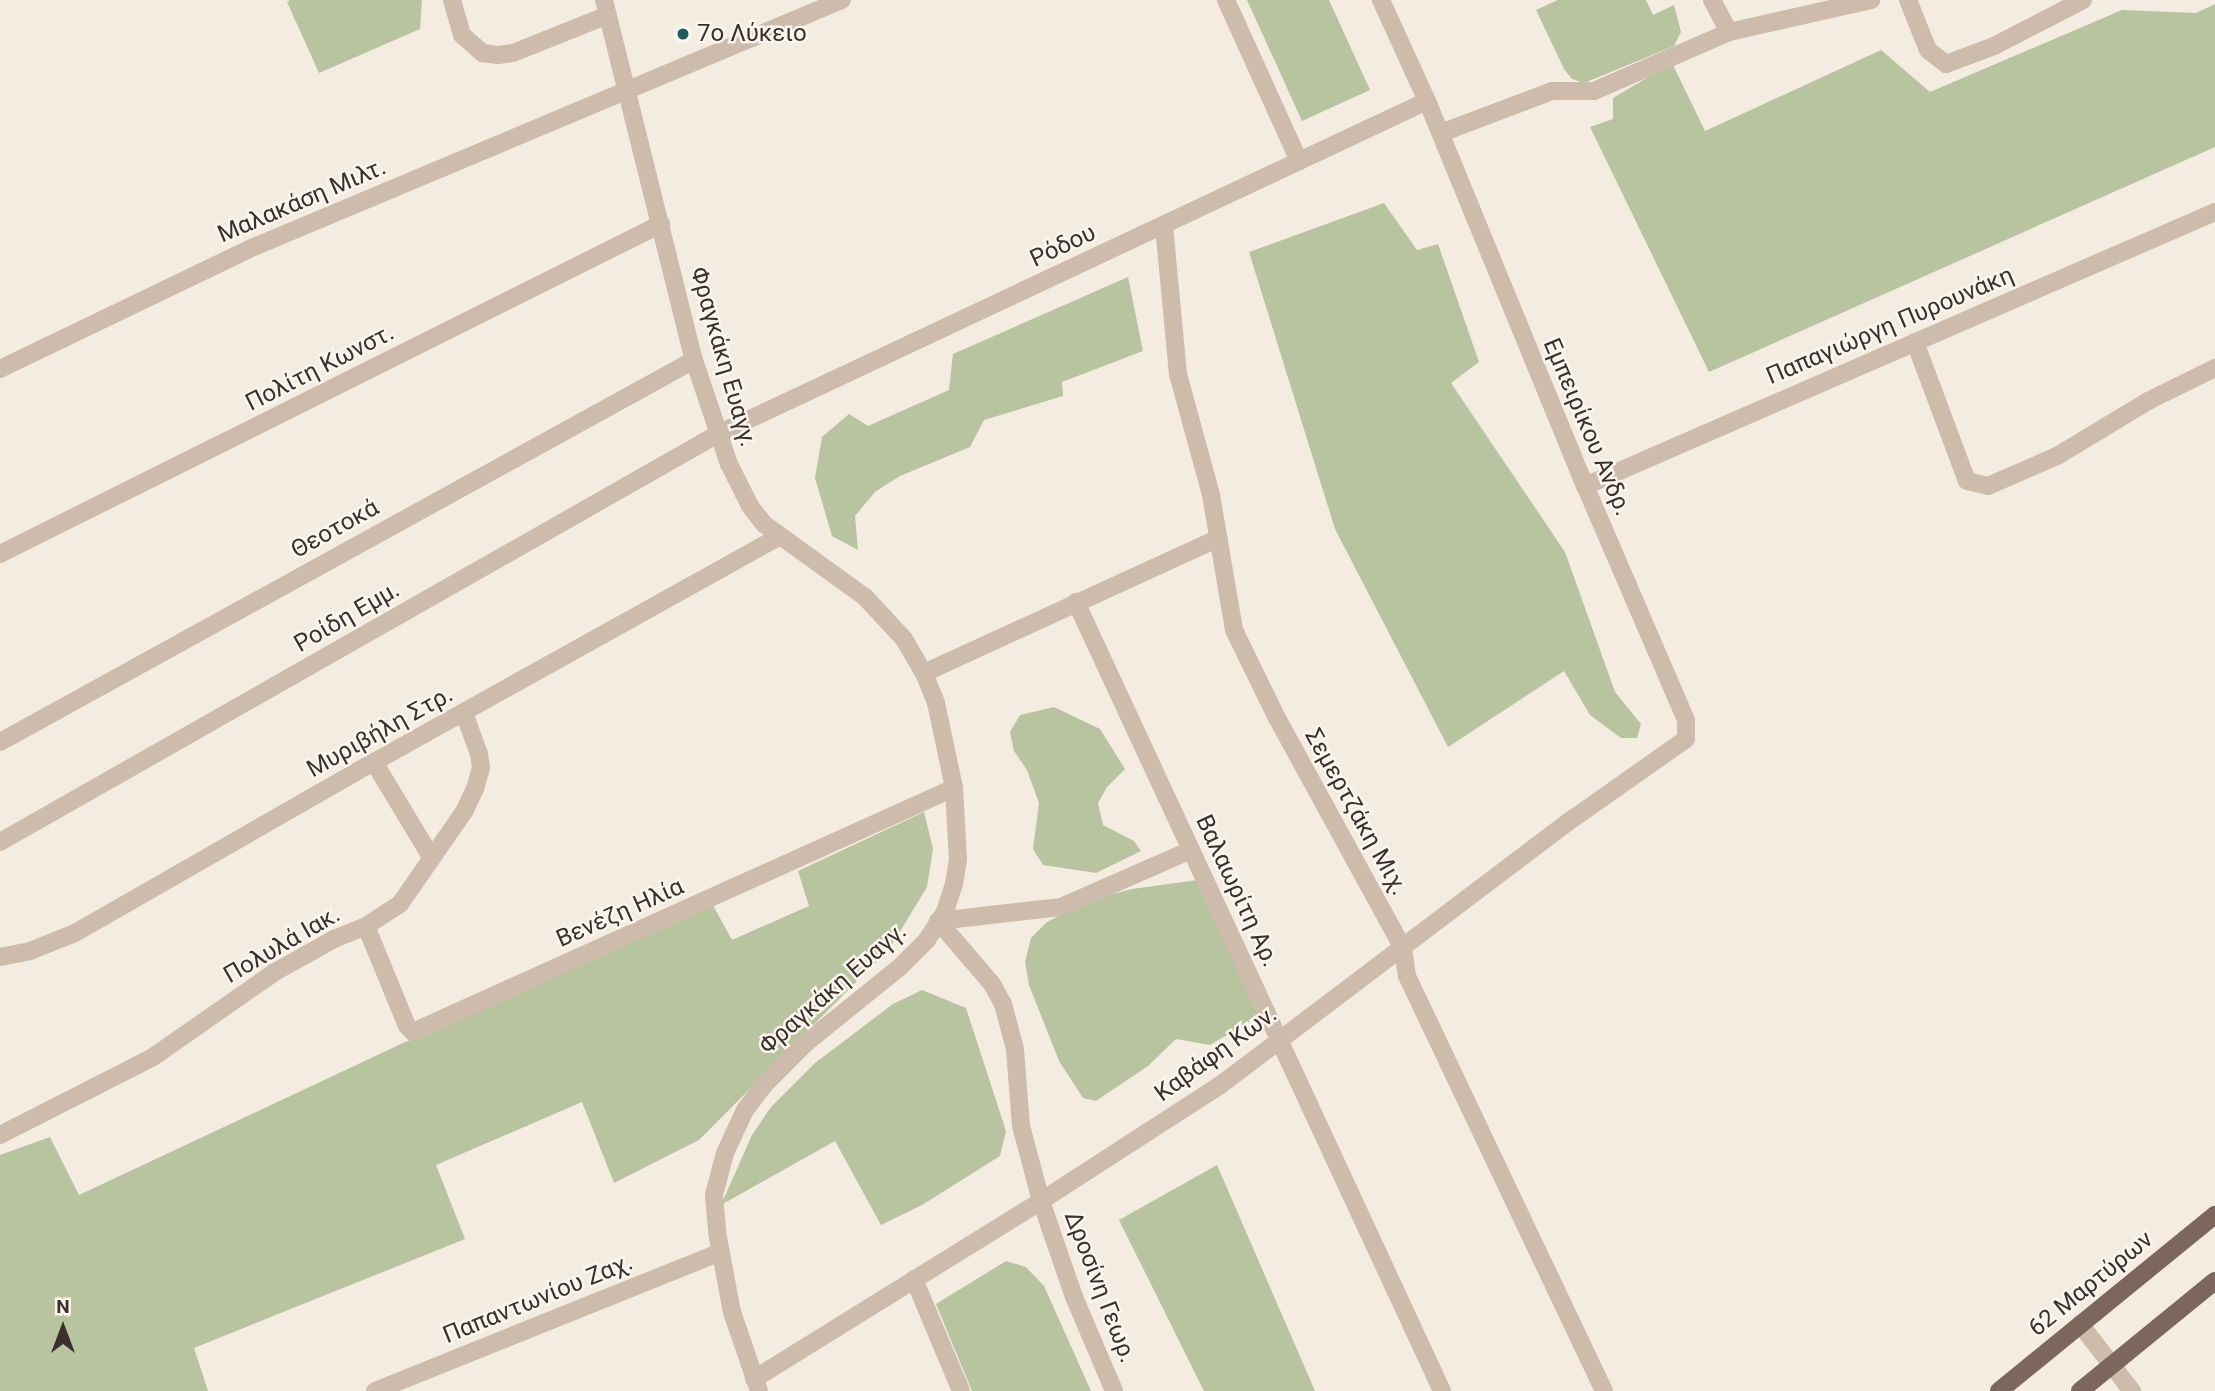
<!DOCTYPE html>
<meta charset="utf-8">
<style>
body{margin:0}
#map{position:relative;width:2215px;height:1391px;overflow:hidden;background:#f4ebe1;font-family:Roboto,sans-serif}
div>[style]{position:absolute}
.green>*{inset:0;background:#b8c4a0}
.service>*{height:18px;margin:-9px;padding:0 9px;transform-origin:9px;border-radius:9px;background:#cdbbac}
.minor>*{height:18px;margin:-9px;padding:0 9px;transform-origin:9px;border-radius:9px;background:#cdbbac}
.primary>*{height:18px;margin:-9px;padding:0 9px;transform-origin:9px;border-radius:9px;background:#7d675c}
.dots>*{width:19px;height:19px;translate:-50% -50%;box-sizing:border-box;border:4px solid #fbf5ee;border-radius:50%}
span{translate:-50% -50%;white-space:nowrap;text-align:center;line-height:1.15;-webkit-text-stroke:5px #fbf5ee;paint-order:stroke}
.poi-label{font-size:24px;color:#3b302b}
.left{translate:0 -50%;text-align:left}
.street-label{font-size:24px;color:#3b302b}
.north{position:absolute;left:28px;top:1293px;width:70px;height:70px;-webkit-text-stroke:5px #fbf5ee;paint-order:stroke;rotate:0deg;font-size:19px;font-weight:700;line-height:28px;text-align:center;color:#3b302b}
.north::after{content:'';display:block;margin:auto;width:24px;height:32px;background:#3b302b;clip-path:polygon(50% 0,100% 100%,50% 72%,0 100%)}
</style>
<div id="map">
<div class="green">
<div style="clip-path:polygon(290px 0,422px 0,420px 29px,319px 73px,287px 2px)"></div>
<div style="clip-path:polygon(1247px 0,1329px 0,1370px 90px,1302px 121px)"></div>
<div style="clip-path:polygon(1558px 0,1646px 0,1653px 15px,1674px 5px,1681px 32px,1674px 46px,1584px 83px,1572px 79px,1564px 69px,1536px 10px)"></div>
<div style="clip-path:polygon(2215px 4px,2215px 147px,1709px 372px,1590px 127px,1613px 119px,1613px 98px,1672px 63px,1705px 131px,1881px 50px,1930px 92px,2122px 10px,2196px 13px)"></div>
<div style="clip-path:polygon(1384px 203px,1417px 250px,1438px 244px,1479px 362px,1451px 383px,1565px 552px,1615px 692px,1641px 724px,1637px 738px,1621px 738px,1590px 715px,1564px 671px,1448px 747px,1335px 529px,1249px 252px)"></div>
<div style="clip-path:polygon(1128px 277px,1143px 351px,1062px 382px,1063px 396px,984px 420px,970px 447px,900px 476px,875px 492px,855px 516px,858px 550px,832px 536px,815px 478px,822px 437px,849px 414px,868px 426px,949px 390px,953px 354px)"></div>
<div style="clip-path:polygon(1054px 707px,1100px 729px,1125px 769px,1107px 787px,1098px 803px,1103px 825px,1134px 841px,1141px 851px,1096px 873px,1043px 865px,1033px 849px,1039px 803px,1027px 770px,1014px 751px,1010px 732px,1020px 715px)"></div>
<div style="clip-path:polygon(924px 812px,933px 849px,927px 887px,890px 948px,699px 1140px,614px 1183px,582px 1102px,436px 1165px,465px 1239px,194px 1348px,208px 1391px,0 1391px,0 1155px,50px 1137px,79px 1195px,403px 1043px,517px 994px,710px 900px,732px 940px,809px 906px,798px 871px)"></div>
<div style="clip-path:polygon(1198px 880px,1259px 1016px,1210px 1045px,1176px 1039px,1148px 1066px,1096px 1101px,1083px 1098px,1059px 1061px,1029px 985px,1025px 962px,1031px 938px,1047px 922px,1090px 900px,1132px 889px)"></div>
<div style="clip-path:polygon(922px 990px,966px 1008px,1006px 1131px,1000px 1156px,922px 1205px,881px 1225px,835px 1141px,721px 1205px,752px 1135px,771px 1107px,815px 1063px,893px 1004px)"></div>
<div style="clip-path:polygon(1217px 1165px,1315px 1391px,1204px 1391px,1119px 1220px)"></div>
<div style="clip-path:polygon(1006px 1261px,1026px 1267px,1044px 1286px,1091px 1391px,972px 1391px,936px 1304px)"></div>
</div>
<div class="service">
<div style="left:1041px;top:1201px;width:78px;rotate:-104.9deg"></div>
<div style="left:1021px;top:1126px;width:77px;rotate:-94.5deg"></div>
<div style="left:1015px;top:1049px;width:47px;rotate:-104.9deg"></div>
<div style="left:1003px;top:1004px;width:23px;rotate:-119deg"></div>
<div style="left:992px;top:984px;width:83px;rotate:-130.6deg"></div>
<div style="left:938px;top:921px;width:124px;rotate:-6.5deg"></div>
<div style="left:1061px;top:907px;width:142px;rotate:-23.7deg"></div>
</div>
<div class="minor">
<div style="left:452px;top:0;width:36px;rotate:74deg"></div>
<div style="left:462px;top:35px;width:28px;rotate:41deg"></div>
<div style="left:483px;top:53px;width:15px;rotate:8deg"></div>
<div style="left:498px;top:55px;width:15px;rotate:-8deg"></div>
<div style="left:513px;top:53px;width:102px;rotate:-21.8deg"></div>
<div style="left:604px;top:0;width:371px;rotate:76deg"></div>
<div style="left:694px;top:360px;width:110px;rotate:71.4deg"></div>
<div style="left:729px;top:464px;width:47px;rotate:63.4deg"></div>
<div style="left:750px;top:506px;width:23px;rotate:52deg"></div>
<div style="left:764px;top:524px;width:125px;rotate:35.9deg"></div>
<div style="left:865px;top:597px;width:57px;rotate:47.1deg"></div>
<div style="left:904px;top:639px;width:39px;rotate:60deg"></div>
<div style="left:924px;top:673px;width:32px;rotate:68deg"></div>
<div style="left:936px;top:703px;width:87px;rotate:78deg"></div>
<div style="left:954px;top:788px;width:71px;rotate:86.8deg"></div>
<div style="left:958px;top:859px;width:25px;rotate:99deg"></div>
<div style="left:954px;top:884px;width:29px;rotate:108deg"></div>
<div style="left:945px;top:912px;width:33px;rotate:123deg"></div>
<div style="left:927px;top:940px;width:38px;rotate:135deg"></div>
<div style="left:900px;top:967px;width:119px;rotate:141.1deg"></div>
<div style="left:807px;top:1042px;width:61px;rotate:135deg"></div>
<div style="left:764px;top:1085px;width:31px;rotate:127deg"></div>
<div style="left:745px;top:1110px;width:47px;rotate:114.9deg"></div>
<div style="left:725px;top:1153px;width:43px;rotate:104.7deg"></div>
<div style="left:714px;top:1195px;width:37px;rotate:85deg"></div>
<div style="left:717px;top:1232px;width:81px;rotate:79.4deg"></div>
<div style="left:732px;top:1312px;width:83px;rotate:71.1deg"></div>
<div style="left:1226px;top:0;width:177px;rotate:65.6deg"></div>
<div style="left:1712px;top:0;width:36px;rotate:62deg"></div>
<div style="left:1908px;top:0;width:54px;rotate:68.2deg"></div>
<div style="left:1928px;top:50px;width:23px;rotate:38deg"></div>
<div style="left:1946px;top:64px;width:51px;rotate:-20.6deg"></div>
<div style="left:1994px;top:46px;width:100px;rotate:-27.3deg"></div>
<div style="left:1441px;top:133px;width:119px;rotate:-20.7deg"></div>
<div style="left:1552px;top:91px;width:42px"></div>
<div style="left:1594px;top:91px;width:147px;rotate:-23.6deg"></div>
<div style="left:1729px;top:32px;width:146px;rotate:-12.7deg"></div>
<div style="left:1164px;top:226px;width:149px;rotate:84.6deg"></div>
<div style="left:1178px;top:374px;width:125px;rotate:74.7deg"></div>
<div style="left:1211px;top:495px;width:137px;rotate:80.3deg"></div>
<div style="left:1234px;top:630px;width:98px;rotate:64deg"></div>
<div style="left:1277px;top:718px;width:262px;rotate:61.3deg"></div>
<div style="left:1403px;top:948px;width:28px;rotate:82deg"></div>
<div style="left:1407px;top:976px;width:459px;rotate:64.6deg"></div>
<div style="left:1915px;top:342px;width:148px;rotate:69.5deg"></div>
<div style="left:1967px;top:481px;width:22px;rotate:13deg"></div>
<div style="left:1988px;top:486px;width:75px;rotate:-23.5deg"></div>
<div style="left:2057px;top:456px;width:106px;rotate:-31.1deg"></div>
<div style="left:2148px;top:401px;width:75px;rotate:-26.2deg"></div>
<div style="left:0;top:369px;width:276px;rotate:-25.7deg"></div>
<div style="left:249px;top:249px;width:643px;rotate:-22.78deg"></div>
<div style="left:1585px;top:486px;width:687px;rotate:-23.51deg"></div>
<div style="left:0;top:554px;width:739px;rotate:-26.53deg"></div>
<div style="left:1076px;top:602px;width:870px;rotate:65.11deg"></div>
<div style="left:924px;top:673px;width:324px;rotate:-24.6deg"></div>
<div style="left:0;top:742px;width:792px;rotate:-28.83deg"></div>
<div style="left:374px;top:762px;width:111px;rotate:59deg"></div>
<div style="left:0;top:842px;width:826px;rotate:-29.61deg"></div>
<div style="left:718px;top:434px;width:783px;rotate:-25.16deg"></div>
<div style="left:366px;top:926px;width:108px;rotate:67.7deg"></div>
<div style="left:407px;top:1026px;width:8px;rotate:45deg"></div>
<div style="left:413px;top:1032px;width:593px;rotate:-24.28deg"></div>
<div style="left:0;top:957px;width:31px;rotate:-11deg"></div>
<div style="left:30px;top:951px;width:48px;rotate:-21.8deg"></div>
<div style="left:75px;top:933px;width:344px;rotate:-29.8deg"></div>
<div style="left:374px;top:762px;width:463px;rotate:-29.1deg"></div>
<div style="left:0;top:1135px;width:172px;rotate:-27deg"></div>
<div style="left:153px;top:1057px;width:149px;rotate:-34.9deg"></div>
<div style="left:275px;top:972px;width:68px;rotate:-29.2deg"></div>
<div style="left:334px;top:939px;width:35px;rotate:-22deg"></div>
<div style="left:366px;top:926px;width:40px;rotate:-32.9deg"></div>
<div style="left:400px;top:904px;width:114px;rotate:-55.3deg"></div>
<div style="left:465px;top:810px;width:23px;rotate:-65deg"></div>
<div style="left:475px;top:789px;width:22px;rotate:-74deg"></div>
<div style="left:481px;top:768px;width:14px;rotate:-98deg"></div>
<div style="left:479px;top:754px;width:44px;rotate:-110.1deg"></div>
<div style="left:1041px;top:1201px;width:102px;rotate:71deg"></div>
<div style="left:1074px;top:1297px;width:102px;rotate:66.9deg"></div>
<div style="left:914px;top:1279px;width:121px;rotate:67.2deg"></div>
<div style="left:2080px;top:1324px;width:85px;rotate:52.2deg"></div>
<div style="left:754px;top:1379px;width:338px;rotate:-31.8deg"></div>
<div style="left:1041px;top:1201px;width:212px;rotate:-32.9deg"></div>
<div style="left:1219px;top:1086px;width:445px;rotate:-37.1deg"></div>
<div style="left:1574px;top:818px;width:137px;rotate:-35.2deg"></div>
<div style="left:1686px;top:739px;width:19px;rotate:-90deg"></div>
<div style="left:1686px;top:720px;width:255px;rotate:-113.3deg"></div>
<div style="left:1585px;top:486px;width:416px;rotate:-112.3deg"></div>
<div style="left:1427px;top:101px;width:111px;rotate:-114.5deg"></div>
<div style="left:375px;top:1391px;width:372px;rotate:-21.9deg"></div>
</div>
<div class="primary">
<div style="left:1999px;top:1391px;width:279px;rotate:-39.2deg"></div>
<div style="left:2080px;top:1391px;width:174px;rotate:-39.2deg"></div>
</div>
<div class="dots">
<div style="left:683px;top:34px;background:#1f5a5e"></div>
</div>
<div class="poi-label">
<span class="left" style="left:697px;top:34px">7o Λύκειο</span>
</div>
<div class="street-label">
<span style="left:302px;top:201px;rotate:-23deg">Μαλακάση Μιλτ.</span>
<span style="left:1063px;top:246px;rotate:-25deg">Ρόδου</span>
<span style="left:1890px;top:326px;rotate:-23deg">Παπαγιώργη Πυρουνάκη</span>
<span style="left:723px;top:357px;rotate:74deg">Φραγκάκη Ευαγγ.</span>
<span style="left:320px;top:368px;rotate:-27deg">Πολίτη Κωνστ.</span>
<span style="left:1587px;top:427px;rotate:67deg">Εμπειρίκου Ανδρ.</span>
<span style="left:335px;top:529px;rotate:-29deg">Θεοτοκά</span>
<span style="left:347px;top:617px;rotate:-30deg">Ροίδη Εμμ.</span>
<span style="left:380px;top:732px;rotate:-29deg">Μυριβήλη Στρ.</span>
<span style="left:1356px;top:812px;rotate:61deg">Σεμερτζάκη Μιχ.</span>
<span style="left:1237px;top:891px;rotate:65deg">Βαλαωρίτη Αρ.</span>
<span style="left:620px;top:913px;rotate:-24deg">Βενέζη Ηλία</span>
<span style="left:282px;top:945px;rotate:-30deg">Πολυλά Ιακ.</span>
<span style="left:833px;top:989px;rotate:-41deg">Φραγκάκη Ευαγγ.</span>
<span style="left:1216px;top:1054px;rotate:-36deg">Καβάφη Κων.</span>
<span style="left:2091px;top:1284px;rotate:-39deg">62 Μαρτύρων</span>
<span style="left:1100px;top:1287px;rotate:69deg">Δροσίνη Γεωρ.</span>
<span style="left:538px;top:1299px;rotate:-22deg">Παπαντωνίου Ζαχ.</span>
</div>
<div class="north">N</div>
</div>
